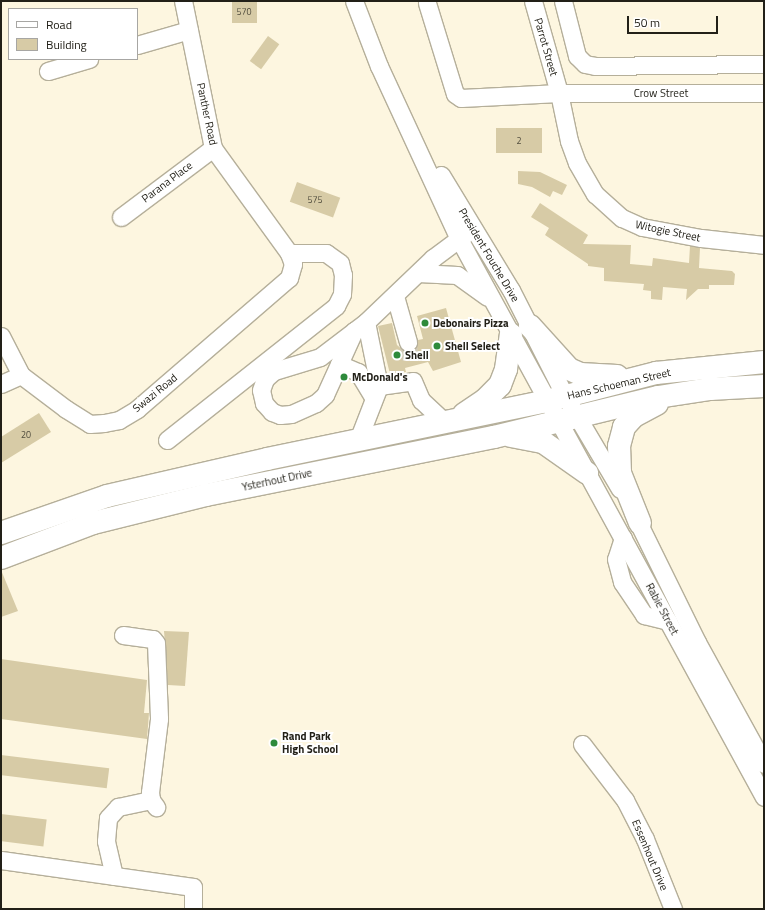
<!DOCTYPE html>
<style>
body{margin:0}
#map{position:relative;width:765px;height:910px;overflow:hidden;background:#fdf6e0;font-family:"Titillium Web",sans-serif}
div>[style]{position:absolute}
.building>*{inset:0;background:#d7cba6;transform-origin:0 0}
.minor-tunnel>*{height:17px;margin-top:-8.5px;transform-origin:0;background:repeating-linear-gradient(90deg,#d1cbb8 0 17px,transparent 0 25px)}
.roads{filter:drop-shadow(1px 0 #b5af9a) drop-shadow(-1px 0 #b5af9a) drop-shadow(0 1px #b5af9a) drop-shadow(0 -1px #b5af9a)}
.minor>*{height:17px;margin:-8.5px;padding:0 8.5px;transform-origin:8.5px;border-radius:8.5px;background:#fff}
.major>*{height:22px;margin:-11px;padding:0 11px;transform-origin:11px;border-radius:11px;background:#fff}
.dots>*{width:11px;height:11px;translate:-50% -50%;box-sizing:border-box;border:2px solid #fff;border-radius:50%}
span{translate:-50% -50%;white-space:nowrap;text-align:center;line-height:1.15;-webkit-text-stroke:4px #fff;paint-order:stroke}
.number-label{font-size:9px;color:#4f4b3c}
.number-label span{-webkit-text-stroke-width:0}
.street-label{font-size:11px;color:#222018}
.poi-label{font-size:11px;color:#222018;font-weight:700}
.left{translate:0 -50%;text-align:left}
.frame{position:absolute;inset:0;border:2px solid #222018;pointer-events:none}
.legend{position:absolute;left:8px;top:8px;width:130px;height:52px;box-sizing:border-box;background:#fff;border:1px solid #a7a6a3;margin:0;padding:5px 7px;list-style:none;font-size:12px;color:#222018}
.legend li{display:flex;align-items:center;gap:8px;height:20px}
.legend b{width:20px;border:1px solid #a7a6a3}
.scale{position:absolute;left:627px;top:16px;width:91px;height:18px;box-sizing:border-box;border:2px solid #222018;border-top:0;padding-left:5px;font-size:12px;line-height:14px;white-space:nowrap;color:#222018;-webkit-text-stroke:3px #fff;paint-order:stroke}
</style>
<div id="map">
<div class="building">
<div style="left:232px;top:1px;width:25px;height:22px"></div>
<div style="left:268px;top:36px;width:14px;height:31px;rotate:36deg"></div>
<div style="left:496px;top:128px;width:46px;height:25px"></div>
<div style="clip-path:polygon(518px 171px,540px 172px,567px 185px,562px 195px,553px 191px,550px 197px,532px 187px,518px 184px)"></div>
<div style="left:297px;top:182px;width:46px;height:21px;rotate:20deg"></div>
<div style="clip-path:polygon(540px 203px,588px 235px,583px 244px,631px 245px,630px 264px,652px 266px,653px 258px,689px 263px,690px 246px,700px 248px,699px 268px,732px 271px,735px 274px,734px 285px,709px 285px,709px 289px,698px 289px,686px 300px,687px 289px,663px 287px,662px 300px,651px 299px,651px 291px,643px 290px,644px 284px,604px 281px,604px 268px,588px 266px,588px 264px,545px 235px,549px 228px,531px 217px)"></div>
<div style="clip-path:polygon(446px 308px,461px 362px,433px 371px,428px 362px,405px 368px,406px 372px,390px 374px,378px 326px,392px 323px,397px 345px,405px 352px,410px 352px,415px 349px,418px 340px,423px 339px,417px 316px)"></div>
<div style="clip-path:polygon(39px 413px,51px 432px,1px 463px,1px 437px)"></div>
<div style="clip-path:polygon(1px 570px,18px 611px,1px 617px)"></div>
<div style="clip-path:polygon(164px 631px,189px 632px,185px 686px,168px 685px)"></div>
<div style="clip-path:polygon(1px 659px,147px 680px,144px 713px,149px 713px,147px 739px,1px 719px)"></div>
<div style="left:1px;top:755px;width:109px;height:20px;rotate:7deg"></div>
<div style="left:1px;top:814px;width:46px;height:27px;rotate:7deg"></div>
</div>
<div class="minor-tunnel">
<div style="left:408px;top:342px;width:24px;rotate:81deg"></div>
</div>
<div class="roads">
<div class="minor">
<div style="left:354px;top:1px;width:70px;rotate:69deg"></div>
<div style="left:379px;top:66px;width:188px;rotate:65.2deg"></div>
<div style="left:458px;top:237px;width:638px;rotate:61.35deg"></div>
<div style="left:533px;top:1px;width:96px;rotate:74.2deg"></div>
<div style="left:559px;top:93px;width:49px;rotate:78.2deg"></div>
<div style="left:569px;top:141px;width:23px;rotate:70deg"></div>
<div style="left:577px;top:163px;width:36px;rotate:60deg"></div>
<div style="left:595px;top:194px;width:36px;rotate:42deg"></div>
<div style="left:622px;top:218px;width:22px;rotate:24deg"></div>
<div style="left:642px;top:227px;width:60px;rotate:10.6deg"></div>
<div style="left:701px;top:238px;width:63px;rotate:6.3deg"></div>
<div style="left:563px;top:1px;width:57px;rotate:75.7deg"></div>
<div style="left:577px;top:56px;width:11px;rotate:45deg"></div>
<div style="left:585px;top:64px;width:10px;rotate:11deg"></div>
<div style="left:595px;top:66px;width:169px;rotate:-0.7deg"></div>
<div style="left:427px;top:3px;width:95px;rotate:72.9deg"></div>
<div style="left:455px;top:94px;width:7px;rotate:34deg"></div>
<div style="left:461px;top:98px;width:98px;rotate:-2.9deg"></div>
<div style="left:559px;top:93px;width:205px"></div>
<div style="left:137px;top:45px;width:54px;rotate:-16.1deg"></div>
<div style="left:48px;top:71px;width:43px;rotate:-16.3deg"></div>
<div style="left:441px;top:175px;width:135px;rotate:58.7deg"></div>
<div style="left:511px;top:290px;width:119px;rotate:63deg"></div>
<div style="left:565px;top:396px;width:108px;rotate:59.4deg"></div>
<div style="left:121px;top:217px;width:115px;rotate:-36.9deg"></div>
<div style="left:418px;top:273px;width:39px;rotate:3deg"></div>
<div style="left:457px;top:275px;width:37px;rotate:36deg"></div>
<div style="left:395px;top:296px;width:48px;rotate:74.2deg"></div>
<div style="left:354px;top:331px;width:70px;rotate:114.4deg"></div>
<div style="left:325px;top:395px;width:12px;rotate:138deg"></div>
<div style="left:316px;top:403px;width:27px;rotate:156deg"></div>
<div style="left:291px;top:414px;width:11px;rotate:175deg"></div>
<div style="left:280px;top:415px;width:9px;rotate:-159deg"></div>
<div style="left:272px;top:412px;width:12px;rotate:-132deg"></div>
<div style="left:264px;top:403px;width:13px;rotate:-103deg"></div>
<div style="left:261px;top:390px;width:12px;rotate:-70deg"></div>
<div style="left:265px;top:379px;width:12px;rotate:-42deg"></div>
<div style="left:274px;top:371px;width:48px;rotate:-16.9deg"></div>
<div style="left:320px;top:357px;width:43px;rotate:-37.4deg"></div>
<div style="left:354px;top:331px;width:15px;rotate:-37deg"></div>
<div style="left:1px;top:336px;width:44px;rotate:62.9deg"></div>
<div style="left:21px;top:375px;width:56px;rotate:37.1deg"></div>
<div style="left:66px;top:409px;width:28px;rotate:32deg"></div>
<div style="left:90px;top:424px;width:14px;rotate:-4deg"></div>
<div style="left:104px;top:423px;width:15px;rotate:-11deg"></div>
<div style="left:119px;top:420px;width:21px;rotate:-31deg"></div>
<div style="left:137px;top:409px;width:201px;rotate:-40.8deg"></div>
<div style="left:289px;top:278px;width:15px;rotate:-74deg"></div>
<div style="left:293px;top:264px;width:12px;rotate:-110deg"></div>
<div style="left:289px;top:253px;width:130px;rotate:-125.9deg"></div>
<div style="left:213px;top:148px;width:150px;rotate:-101.5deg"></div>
<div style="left:339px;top:364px;width:21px;rotate:23deg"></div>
<div style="left:358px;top:372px;width:29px;rotate:59deg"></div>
<div style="left:1px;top:384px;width:22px;rotate:-24deg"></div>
<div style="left:379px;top:386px;width:34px;rotate:-8deg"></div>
<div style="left:413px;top:381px;width:21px;rotate:67deg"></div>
<div style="left:421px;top:400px;width:33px;rotate:43deg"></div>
<div style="left:167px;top:440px;width:216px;rotate:-38.4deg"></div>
<div style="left:336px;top:306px;width:13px;rotate:-63deg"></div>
<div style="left:342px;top:294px;width:19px;rotate:-87deg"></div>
<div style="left:343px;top:275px;width:12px;rotate:-104deg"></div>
<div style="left:340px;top:263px;width:17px;rotate:-144deg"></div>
<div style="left:326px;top:253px;width:37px;rotate:180deg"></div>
<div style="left:358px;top:440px;width:58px;rotate:-68.7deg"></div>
<div style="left:379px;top:386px;width:65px;rotate:-101.5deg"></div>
<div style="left:366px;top:322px;width:93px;rotate:-43.7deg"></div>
<div style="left:433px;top:258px;width:44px;rotate:-36.6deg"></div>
<div style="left:633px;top:512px;width:145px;rotate:63.8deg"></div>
<div style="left:697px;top:642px;width:139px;rotate:61.2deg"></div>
<div style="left:623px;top:538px;width:22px;rotate:108deg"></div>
<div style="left:616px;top:559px;width:24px;rotate:75deg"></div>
<div style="left:622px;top:582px;width:40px;rotate:56deg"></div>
<div style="left:644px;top:615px;width:25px;rotate:14deg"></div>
<div style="left:123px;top:635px;width:30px;rotate:8deg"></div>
<div style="left:153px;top:639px;width:5px;rotate:53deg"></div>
<div style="left:156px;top:643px;width:76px;rotate:87.7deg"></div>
<div style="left:159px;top:719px;width:74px;rotate:97deg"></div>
<div style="left:150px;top:792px;width:8px;rotate:83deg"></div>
<div style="left:151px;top:800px;width:9px;rotate:54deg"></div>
<div style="left:582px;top:744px;width:71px;rotate:52.5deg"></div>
<div style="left:625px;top:800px;width:44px;rotate:62.9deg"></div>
<div style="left:645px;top:839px;width:75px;rotate:68.2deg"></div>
<div style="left:1px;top:860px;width:194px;rotate:8deg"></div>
<div style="left:193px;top:887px;width:22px;rotate:90deg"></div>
<div style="left:114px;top:876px;width:36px;rotate:-103deg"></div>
<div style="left:106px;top:841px;width:23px;rotate:-85deg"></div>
<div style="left:108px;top:818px;width:15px;rotate:-48deg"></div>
<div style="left:118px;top:807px;width:34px;rotate:-12deg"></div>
</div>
<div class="major">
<div style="left:530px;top:326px;width:58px;rotate:47.8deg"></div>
<div style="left:569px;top:369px;width:12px;rotate:24deg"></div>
<div style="left:580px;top:374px;width:37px;rotate:3deg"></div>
<div style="left:464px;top:414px;width:25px;rotate:-34deg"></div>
<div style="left:485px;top:400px;width:21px;rotate:-45deg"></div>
<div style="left:500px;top:385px;width:17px;rotate:-69deg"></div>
<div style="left:506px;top:369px;width:35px;rotate:-82deg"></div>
<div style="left:511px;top:436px;width:33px;rotate:11deg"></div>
<div style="left:543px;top:442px;width:54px;rotate:35.2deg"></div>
<div style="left:640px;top:523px;width:54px;rotate:-111.8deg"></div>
<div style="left:620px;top:473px;width:27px;rotate:-92deg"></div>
<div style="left:619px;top:446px;width:20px;rotate:-75deg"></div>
<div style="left:624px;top:427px;width:15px;rotate:-48deg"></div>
<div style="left:634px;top:416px;width:26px;rotate:-28deg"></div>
<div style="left:1px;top:533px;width:112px;rotate:-19.2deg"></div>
<div style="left:107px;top:496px;width:164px;rotate:-13deg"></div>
<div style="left:267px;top:459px;width:286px;rotate:-11.7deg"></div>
<div style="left:547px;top:401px;width:113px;rotate:-14.4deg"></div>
<div style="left:656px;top:373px;width:109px;rotate:-5.8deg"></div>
<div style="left:1px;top:558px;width:98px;rotate:-20.8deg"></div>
<div style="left:93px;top:523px;width:116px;rotate:-13.9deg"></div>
<div style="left:206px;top:495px;width:294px;rotate:-11.4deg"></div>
<div style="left:494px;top:437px;width:169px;rotate:-13.7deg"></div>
<div style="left:658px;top:397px;width:53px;rotate:-8.7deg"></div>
<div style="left:710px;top:389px;width:54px;rotate:-3.2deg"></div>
</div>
</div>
<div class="dots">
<div style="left:425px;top:323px;background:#2e8a3b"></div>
<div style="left:437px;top:346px;background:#2e8a3b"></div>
<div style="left:397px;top:355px;background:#2e8a3b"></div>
<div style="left:344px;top:377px;background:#2e8a3b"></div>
<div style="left:274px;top:743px;background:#2e8a3b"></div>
</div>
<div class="number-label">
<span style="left:244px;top:12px">570</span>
<span style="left:519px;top:141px">2</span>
<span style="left:315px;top:200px">575</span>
<span style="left:26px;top:435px">20</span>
</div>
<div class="street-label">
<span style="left:546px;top:47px;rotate:74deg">Parrot Street</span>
<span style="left:661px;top:93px">Crow Street</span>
<span style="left:207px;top:114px;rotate:78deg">Panther Road</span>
<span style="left:167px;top:182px;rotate:-37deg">Parana Place</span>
<span style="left:668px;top:231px;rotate:12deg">Witogie Street</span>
<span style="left:489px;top:255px;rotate:59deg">President Fouche Drive</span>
<span style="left:619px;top:384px;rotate:-13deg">Hans Schoeman Street</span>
<span style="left:155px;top:393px;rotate:-39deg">Swazi Road</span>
<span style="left:277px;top:480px;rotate:-12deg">Ysterhout Drive</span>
<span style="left:662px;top:609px;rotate:62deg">Rabie Street</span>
<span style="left:650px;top:855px;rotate:67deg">Essenhout Drive</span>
</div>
<div class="poi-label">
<span class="left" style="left:433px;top:323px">Debonairs Pizza</span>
<span class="left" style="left:445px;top:346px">Shell Select</span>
<span class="left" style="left:405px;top:355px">Shell</span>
<span class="left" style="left:352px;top:377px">McDonald's</span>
<span class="left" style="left:282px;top:743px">Rand Park<br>High School</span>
</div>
<div class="frame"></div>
<ul class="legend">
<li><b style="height:5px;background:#fff"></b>Road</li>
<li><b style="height:11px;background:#d7cba6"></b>Building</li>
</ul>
<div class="scale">50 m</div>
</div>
